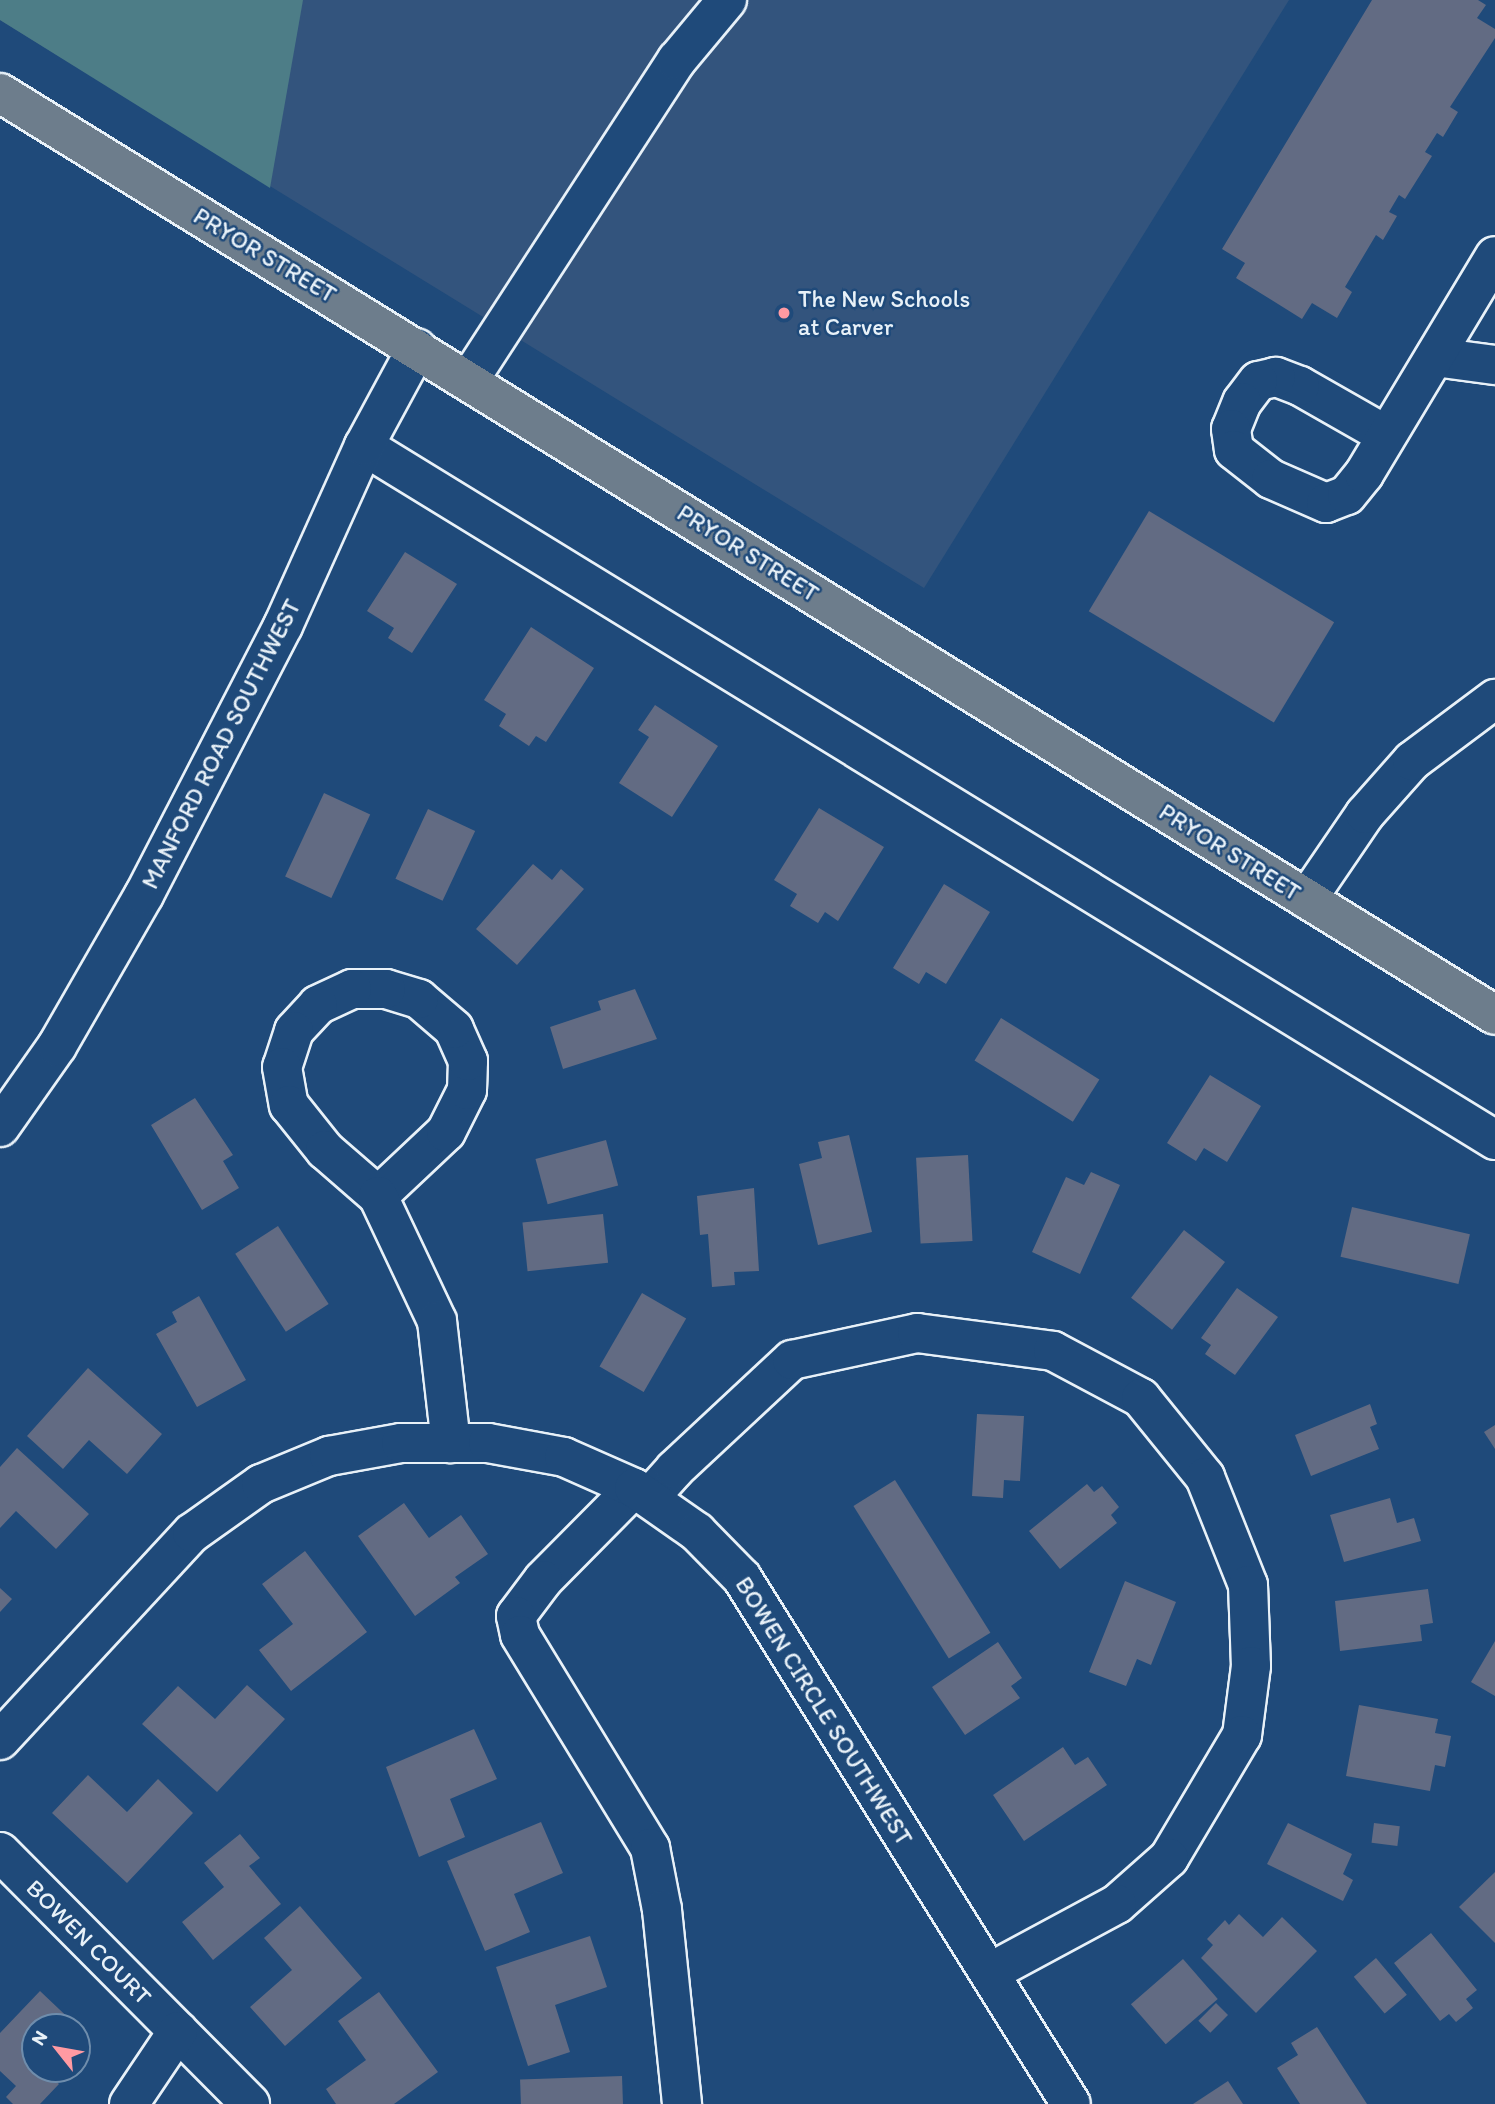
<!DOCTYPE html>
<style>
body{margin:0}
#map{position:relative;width:1495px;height:2104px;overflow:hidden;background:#1f4a7a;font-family:Itim,sans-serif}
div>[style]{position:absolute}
.built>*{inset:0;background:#33547d}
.green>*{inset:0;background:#4d7d87}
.building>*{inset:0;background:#626b83;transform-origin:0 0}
.roads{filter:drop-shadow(2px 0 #e8f1f8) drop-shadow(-2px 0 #e8f1f8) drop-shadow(0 2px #e8f1f8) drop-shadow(0 -2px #e8f1f8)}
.minor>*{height:38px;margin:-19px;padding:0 19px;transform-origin:19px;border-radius:19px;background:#1f4a7a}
.major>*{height:38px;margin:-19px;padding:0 19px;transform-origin:19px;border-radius:19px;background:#6d7d8c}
.dots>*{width:19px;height:19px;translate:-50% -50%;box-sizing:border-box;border:4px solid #1f4a7a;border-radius:50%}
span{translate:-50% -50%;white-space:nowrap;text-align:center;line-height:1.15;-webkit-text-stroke:5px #1f4a7a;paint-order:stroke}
.street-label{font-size:24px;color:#e8f1f8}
.poi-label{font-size:24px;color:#e8f1f8}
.left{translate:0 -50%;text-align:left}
.north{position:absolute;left:21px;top:2013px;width:70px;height:70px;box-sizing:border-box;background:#1f4a7a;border:2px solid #6f8dac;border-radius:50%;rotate:301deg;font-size:19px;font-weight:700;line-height:28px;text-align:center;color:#e8f1f8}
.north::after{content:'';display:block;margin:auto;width:24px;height:32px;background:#ff9aa2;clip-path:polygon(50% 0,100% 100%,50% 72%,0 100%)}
</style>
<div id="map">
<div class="built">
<div style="clip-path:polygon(0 0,1289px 0,924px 588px,0 20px)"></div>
</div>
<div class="green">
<div style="clip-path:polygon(0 0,303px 0,270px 188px,0 20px)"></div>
</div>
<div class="building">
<div style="clip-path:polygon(1372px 0,1478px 0,1486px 5px,1477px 18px,1495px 29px,1495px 38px,1450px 107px,1458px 112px,1443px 137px,1437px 133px,1425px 152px,1432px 156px,1405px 199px,1399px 195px,1389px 212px,1397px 216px,1383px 240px,1376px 235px,1345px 287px,1352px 292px,1337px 318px,1312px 303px,1302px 319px,1236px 278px,1245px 263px,1222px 249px)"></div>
<div style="left:1149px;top:511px;width:216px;height:117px;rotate:31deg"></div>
<div style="clip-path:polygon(405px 552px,457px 584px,412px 653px,388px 638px,394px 628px,367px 611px)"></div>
<div style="clip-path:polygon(531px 627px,594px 668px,546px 742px,536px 736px,529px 746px,499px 726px,506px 714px,484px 700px)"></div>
<div style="clip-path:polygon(655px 705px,718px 746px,672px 817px,619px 783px,649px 737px,638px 730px)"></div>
<div style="left:324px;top:793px;width:51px;height:92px;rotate:25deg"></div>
<div style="clip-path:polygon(819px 808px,884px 847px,838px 921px,825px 912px,818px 923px,790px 906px,797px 894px,774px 880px)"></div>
<div style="left:428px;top:809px;width:52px;height:77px;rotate:25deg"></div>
<div style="clip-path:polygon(533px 864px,552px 880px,561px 869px,584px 889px,517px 965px,476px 929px)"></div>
<div style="clip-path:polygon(944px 884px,990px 912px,946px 984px,926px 972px,919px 984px,893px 968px)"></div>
<div style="clip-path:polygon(635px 989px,657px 1039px,563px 1069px,550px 1027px,601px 1010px,598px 1001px)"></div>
<div style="left:1001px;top:1018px;width:116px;height:50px;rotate:32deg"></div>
<div style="clip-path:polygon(1210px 1075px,1261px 1106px,1227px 1162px,1204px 1148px,1196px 1161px,1167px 1143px)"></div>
<div style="clip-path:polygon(195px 1098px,233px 1155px,223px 1161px,239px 1188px,202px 1210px,151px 1125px)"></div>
<div style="clip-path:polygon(849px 1135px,872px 1232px,818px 1245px,799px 1164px,822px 1158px,818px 1142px)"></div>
<div style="left:606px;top:1140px;width:47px;height:73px;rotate:75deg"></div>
<div style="left:968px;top:1155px;width:86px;height:52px;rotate:87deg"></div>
<div style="clip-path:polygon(1091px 1172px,1120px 1185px,1080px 1274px,1032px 1252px,1066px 1177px,1084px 1185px)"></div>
<div style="clip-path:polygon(754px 1188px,759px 1271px,734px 1272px,735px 1285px,712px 1287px,708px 1234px,700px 1235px,697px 1196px)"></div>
<div style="left:1352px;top:1207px;width:121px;height:51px;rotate:13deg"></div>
<div style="left:603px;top:1214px;width:49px;height:81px;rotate:84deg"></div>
<div style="left:278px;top:1226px;width:93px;height:51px;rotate:57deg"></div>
<div style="left:1184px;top:1230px;width:52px;height:86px;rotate:38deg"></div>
<div style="clip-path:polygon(1237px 1288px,1278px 1317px,1235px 1375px,1205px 1354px,1211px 1345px,1201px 1338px)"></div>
<div style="left:642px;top:1293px;width:51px;height:85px;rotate:30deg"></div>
<div style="clip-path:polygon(199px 1296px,246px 1380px,197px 1407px,156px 1334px,177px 1322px,172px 1312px)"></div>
<div style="clip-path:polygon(88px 1368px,162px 1434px,127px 1474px,89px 1440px,63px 1469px,27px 1436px)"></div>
<div style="clip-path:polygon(1370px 1404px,1377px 1424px,1370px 1427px,1379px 1449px,1311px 1476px,1295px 1435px)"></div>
<div style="clip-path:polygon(977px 1414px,1024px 1416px,1020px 1481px,1004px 1480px,1003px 1498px,972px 1496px)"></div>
<div style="clip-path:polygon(1495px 1425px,1495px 1449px,1484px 1432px)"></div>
<div style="clip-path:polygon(17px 1448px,89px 1514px,56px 1549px,16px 1511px,0 1528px,0 1467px)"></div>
<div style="left:895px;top:1480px;width:180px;height:49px;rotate:58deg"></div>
<div style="clip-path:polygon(1087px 1484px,1094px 1492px,1102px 1486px,1119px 1507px,1111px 1515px,1117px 1523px,1060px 1569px,1029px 1531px)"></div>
<div style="clip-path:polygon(1390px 1498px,1397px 1523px,1414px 1518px,1421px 1541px,1344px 1562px,1330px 1515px)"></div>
<div style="clip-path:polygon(404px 1503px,429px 1538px,461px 1515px,488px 1554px,455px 1577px,460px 1583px,415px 1616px,358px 1536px)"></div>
<div style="clip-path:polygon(305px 1551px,367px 1632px,291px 1691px,259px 1650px,293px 1624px,262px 1584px)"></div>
<div style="clip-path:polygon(1125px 1581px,1176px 1602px,1151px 1665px,1137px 1659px,1126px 1686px,1089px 1672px)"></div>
<div style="clip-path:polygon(0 1588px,12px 1599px,0 1612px)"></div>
<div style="clip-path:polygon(1428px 1589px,1433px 1623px,1420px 1625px,1422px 1641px,1340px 1651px,1335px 1601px)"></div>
<div style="clip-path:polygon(1495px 1641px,1495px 1696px,1471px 1682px)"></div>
<div style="clip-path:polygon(998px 1642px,1022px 1678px,1011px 1686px,1020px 1698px,965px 1735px,932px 1687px)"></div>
<div style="clip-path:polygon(247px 1685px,285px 1719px,217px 1792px,142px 1724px,178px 1686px,215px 1719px)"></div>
<div style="clip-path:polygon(1359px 1705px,1438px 1719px,1435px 1733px,1451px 1736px,1445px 1767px,1435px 1765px,1430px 1791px,1346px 1776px)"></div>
<div style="clip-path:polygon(474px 1729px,497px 1779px,450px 1799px,465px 1837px,419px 1857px,386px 1767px)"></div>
<div style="clip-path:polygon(1063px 1747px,1075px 1765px,1088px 1757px,1107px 1785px,1024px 1841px,993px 1795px)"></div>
<div style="clip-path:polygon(88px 1775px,127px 1812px,158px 1779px,193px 1813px,127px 1883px,52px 1813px)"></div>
<div style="clip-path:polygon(541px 1822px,563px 1873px,514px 1894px,530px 1932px,485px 1951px,447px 1861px)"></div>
<div style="clip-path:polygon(1288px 1823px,1352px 1854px,1343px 1874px,1353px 1880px,1343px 1901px,1267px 1864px)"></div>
<div style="left:1374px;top:1823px;width:26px;height:20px;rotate:7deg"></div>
<div style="clip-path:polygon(240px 1834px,260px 1858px,249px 1866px,281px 1904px,213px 1960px,182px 1922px,224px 1887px,204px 1863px)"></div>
<div style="clip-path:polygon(1495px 1872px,1495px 1943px,1459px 1907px)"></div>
<div style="clip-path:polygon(300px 1906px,362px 1978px,285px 2046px,250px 2007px,292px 1970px,264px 1938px)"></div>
<div style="clip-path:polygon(1239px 1914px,1263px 1937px,1282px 1917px,1317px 1951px,1256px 2013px,1201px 1958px,1213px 1945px,1207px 1939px,1225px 1920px,1229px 1925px)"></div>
<div style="clip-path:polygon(1431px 1933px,1477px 1990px,1466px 1999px,1473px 2008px,1456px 2022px,1449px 2014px,1440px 2021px,1394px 1963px)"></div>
<div style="clip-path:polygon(590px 1936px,607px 1987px,555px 2005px,570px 2052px,528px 2066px,496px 1967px)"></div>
<div style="left:1376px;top:1958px;width:48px;height:29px;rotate:50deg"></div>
<div style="left:1183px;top:1959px;width:53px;height:69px;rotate:49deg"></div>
<div style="clip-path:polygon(40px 1991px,78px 2027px,35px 2027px,35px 2069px,43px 2069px,59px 2084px,40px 2104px,13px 2104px,6px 2097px,16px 2086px,0 2071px,0 2033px)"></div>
<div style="clip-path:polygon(379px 1992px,438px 2072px,394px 2104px,336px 2104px,326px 2089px,366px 2060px,338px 2021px)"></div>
<div style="left:1216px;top:2003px;width:17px;height:25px;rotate:45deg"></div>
<div style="clip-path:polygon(1317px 2027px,1367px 2104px,1300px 2104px,1277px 2068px,1298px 2055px,1291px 2043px)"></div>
<div style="left:622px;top:2076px;width:28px;height:102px;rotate:88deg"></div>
<div style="clip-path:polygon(1228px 2081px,1243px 2104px,1193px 2104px)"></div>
</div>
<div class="roads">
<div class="minor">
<div style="left:1435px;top:357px;width:61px;rotate:7.6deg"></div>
<div style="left:469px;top:380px;width:382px;rotate:-57deg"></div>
<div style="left:677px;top:60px;width:78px;rotate:-50.2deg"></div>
<div style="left:1386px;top:435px;width:99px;rotate:-150.3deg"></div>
<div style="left:1300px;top:386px;width:26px;rotate:-159deg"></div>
<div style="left:1276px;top:377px;width:18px;rotate:167deg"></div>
<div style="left:1258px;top:381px;width:26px;rotate:127deg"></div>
<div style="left:1242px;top:402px;width:29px;rotate:112deg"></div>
<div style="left:1231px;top:429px;width:21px;rotate:82deg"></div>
<div style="left:1234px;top:450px;width:47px;rotate:38.1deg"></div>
<div style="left:1271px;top:479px;width:60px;rotate:23.6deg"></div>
<div style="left:1326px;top:503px;width:22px;rotate:-21deg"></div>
<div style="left:1347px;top:495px;width:27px;rotate:-51deg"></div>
<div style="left:1364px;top:474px;width:254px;rotate:-59deg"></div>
<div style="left:364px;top:446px;width:1327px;rotate:31.53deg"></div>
<div style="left:1307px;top:899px;width:103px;rotate:-55.7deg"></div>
<div style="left:1365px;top:814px;width:71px;rotate:-48.4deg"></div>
<div style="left:1412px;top:761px;width:104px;rotate:-36.8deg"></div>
<div style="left:0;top:1127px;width:99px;rotate:-54.9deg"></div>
<div style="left:57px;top:1046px;width:174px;rotate:-60.1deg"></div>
<div style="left:144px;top:895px;width:303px;rotate:-62.7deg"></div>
<div style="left:283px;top:626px;width:197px;rotate:-65.8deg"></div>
<div style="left:364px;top:446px;width:111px;rotate:-61.6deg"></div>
<div style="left:378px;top:1196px;width:93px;rotate:-43.3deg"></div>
<div style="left:446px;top:1132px;width:47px;rotate:-63.4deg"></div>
<div style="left:467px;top:1090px;width:29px;rotate:-88deg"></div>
<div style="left:468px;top:1061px;width:35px;rotate:-114deg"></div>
<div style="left:454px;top:1029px;width:46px;rotate:-139.4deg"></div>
<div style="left:419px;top:999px;width:34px;rotate:-163deg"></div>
<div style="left:386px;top:989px;width:34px;rotate:180deg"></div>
<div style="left:352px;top:989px;width:38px;rotate:155deg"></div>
<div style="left:318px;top:1005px;width:35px;rotate:133deg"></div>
<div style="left:294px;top:1031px;width:38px;rotate:108deg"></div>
<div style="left:282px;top:1067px;width:39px;rotate:80deg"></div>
<div style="left:289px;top:1105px;width:58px;rotate:51.3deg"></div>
<div style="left:325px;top:1150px;width:70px;rotate:41deg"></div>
<div style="left:378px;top:1196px;width:138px;rotate:64.7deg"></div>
<div style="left:437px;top:1321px;width:123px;rotate:83.5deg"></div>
<div style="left:634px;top:1488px;width:129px;rotate:134.7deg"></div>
<div style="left:543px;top:1580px;width:45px;rotate:126.9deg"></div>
<div style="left:516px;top:1616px;width:19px;rotate:78deg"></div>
<div style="left:520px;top:1635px;width:250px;rotate:58.6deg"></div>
<div style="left:650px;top:1848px;width:63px;rotate:79deg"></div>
<div style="left:662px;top:1910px;width:195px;rotate:84.1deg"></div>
<div style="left:649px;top:1498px;width:39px;rotate:-48deg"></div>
<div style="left:675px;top:1469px;width:160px;rotate:-43deg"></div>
<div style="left:792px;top:1360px;width:128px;rotate:-12.2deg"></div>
<div style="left:917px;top:1333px;width:137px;rotate:7.5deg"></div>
<div style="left:1053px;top:1351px;width:100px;rotate:28.1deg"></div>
<div style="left:1141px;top:1398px;width:102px;rotate:51deg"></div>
<div style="left:1205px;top:1477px;width:116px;rotate:68.3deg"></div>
<div style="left:1248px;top:1585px;width:81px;rotate:87.9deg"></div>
<div style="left:1251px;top:1666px;width:70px;rotate:97.4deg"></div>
<div style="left:1242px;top:1735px;width:143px;rotate:120.7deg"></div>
<div style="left:1169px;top:1858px;width:69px;rotate:138.5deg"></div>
<div style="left:1117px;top:1904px;width:145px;rotate:151.7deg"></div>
<div style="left:0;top:1740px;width:282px;rotate:-47.2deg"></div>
<div style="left:192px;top:1533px;width:85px;rotate:-35.4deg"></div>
<div style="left:261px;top:1484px;width:74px;rotate:-22.4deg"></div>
<div style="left:329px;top:1456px;width:73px;rotate:-10.2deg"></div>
<div style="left:401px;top:1443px;width:87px"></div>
<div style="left:488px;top:1443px;width:77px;rotate:10.4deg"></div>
<div style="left:564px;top:1457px;width:77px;rotate:23.9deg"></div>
<div style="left:634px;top:1488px;width:77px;rotate:34.9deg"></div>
<div style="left:697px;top:1532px;width:64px;rotate:45.6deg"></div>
<div style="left:742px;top:1578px;width:620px;rotate:57.98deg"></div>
<div style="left:0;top:1852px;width:355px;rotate:45.2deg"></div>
<div style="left:129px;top:2104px;width:88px;rotate:-56.1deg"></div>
</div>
<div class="major">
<div style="left:0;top:93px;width:1756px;rotate:31.66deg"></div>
</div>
</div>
<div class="dots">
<div style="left:784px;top:313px;background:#ff9aa2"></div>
</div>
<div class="street-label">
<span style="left:265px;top:255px;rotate:31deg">PRYOR STREET</span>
<span style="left:748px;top:553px;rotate:32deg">PRYOR STREET</span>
<span style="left:221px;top:744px;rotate:-63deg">MANFORD ROAD SOUTHWEST</span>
<span style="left:1230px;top:852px;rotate:32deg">PRYOR STREET</span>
<span style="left:824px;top:1711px;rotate:58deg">BOWEN CIRCLE SOUTHWEST</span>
<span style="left:89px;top:1942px;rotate:45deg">BOWEN COURT</span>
</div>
<div class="poi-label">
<span class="left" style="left:798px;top:313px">The New Schools<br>at Carver</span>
</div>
<div class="north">N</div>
</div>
